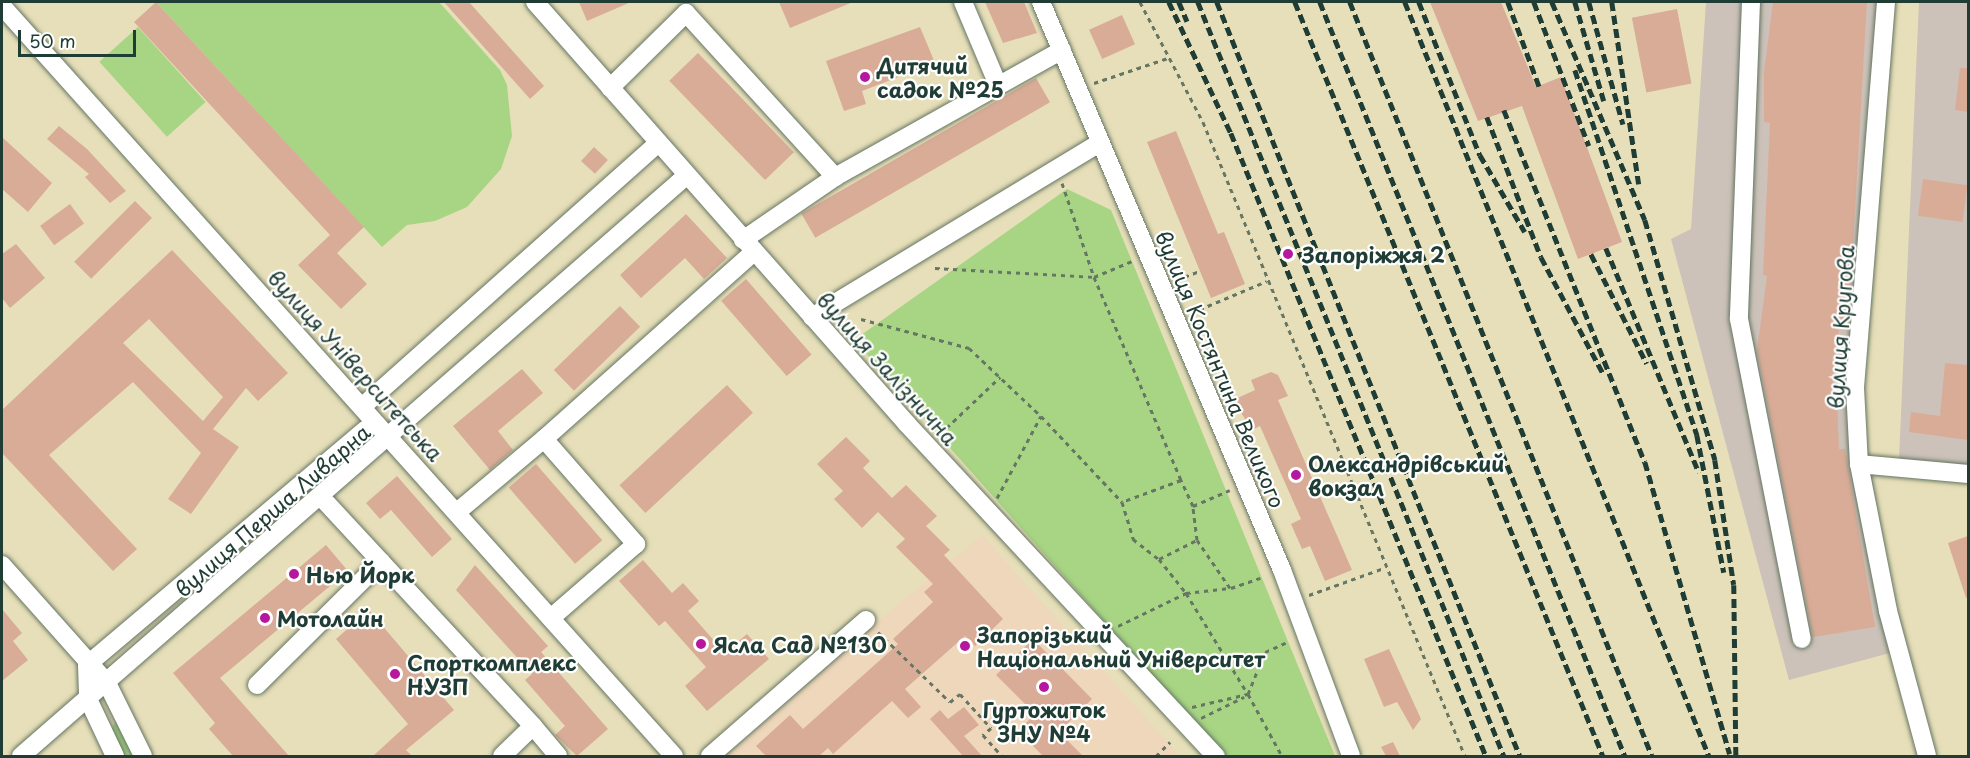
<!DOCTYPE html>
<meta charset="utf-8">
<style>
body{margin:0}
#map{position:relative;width:1970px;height:758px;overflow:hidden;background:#e7dfb9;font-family:"Playpen Sans",sans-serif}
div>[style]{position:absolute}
.built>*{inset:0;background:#eed7bb}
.industrial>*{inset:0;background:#ccc2b9}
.green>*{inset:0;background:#a7d583;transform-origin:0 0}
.building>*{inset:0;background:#d9ac98;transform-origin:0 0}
.path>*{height:3px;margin-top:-1.5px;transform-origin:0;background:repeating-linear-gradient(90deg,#657663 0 4.5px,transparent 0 9px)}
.roads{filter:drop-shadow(0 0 2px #657663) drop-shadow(0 0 2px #657663)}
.minor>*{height:18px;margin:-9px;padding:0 9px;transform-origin:9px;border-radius:9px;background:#fff}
.rail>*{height:4.5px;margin-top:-2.25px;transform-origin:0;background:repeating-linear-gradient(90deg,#1f3d34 0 9px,transparent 0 13.5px)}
.dots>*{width:16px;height:16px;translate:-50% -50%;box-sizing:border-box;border:3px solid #fff;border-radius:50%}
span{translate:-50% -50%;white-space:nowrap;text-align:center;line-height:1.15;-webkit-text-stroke:4.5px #fff;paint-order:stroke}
.poi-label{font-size:21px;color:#1f3d34;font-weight:700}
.left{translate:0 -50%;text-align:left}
.street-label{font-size:21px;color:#1f3d34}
.frame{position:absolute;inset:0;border:3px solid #1f3d34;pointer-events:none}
.scale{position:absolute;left:18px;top:30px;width:118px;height:27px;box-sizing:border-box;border:3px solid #1f3d34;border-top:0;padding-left:8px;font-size:18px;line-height:21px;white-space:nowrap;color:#1f3d34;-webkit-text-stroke:4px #fff;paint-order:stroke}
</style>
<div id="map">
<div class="built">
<div style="clip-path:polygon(982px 535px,1180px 756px,716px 756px)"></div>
</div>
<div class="industrial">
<div style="clip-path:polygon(1706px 2px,1878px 2px,1858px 381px,1884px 560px,1890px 653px,1789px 680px,1671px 239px,1691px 229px)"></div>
<div style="clip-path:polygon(1919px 2px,1968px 2px,1968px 466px,1899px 460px)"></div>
</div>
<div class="green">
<div style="clip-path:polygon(156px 2px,439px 2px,500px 70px,507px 85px,512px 136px,501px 169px,467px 207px,435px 221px,407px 225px,382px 247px)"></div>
<div style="left:138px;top:27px;width:101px;height:52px;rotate:48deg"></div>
<div style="clip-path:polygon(1067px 189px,1111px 210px,1335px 756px,1224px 756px,854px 340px)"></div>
<div style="clip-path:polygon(116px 721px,137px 756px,124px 756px,111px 730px)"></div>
</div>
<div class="building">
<div style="clip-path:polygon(156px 2px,364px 227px,337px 253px,367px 284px,341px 309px,298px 265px,330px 235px,134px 22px)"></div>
<div style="clip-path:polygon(444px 2px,469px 2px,544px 86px,530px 99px)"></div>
<div style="clip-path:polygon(579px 2px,631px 2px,587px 21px)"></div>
<div style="clip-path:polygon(779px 2px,853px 2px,790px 28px)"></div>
<div style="clip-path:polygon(985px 2px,1024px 2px,1037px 33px,1003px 43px)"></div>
<div style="clip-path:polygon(1430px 2px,1501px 2px,1536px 87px,1561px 77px,1622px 242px,1578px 259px,1522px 106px,1478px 121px)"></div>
<div style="clip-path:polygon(1773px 2px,1867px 2px,1848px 331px,1839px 330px,1831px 397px,1837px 397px,1839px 449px,1845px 449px,1875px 627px,1813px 637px,1757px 350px,1767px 276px,1763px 275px,1770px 123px,1764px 122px,1764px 72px)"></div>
<div style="left:1677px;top:9px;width:76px;height:46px;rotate:79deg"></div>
<div style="left:1122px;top:15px;width:32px;height:36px;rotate:66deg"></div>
<div style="clip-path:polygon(920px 27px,935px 63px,862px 91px,866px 104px,844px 111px,826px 61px)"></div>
<div style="left:698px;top:53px;width:138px;height:40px;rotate:46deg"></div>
<div style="clip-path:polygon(1960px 68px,1968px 68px,1968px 112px,1955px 110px)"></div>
<div style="left:1036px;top:78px;width:28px;height:271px;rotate:60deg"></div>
<div style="clip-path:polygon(59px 126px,87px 149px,126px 191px,110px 203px,85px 177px,89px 174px,47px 139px)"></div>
<div style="clip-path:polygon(1176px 131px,1218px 234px,1224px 232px,1245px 284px,1211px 298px,1147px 142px)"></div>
<div style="clip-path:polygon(2px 137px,52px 183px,28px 212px,2px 189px)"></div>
<div style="left:594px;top:147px;width:19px;height:19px;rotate:43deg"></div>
<div style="left:1923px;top:179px;width:45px;height:37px;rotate:8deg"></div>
<div style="left:135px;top:201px;width:24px;height:86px;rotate:45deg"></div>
<div style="left:70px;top:204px;width:24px;height:37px;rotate:54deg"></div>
<div style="clip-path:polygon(686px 214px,727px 258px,704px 279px,685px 258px,641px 298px,620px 275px)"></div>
<div style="clip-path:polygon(16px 244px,45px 278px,10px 308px,2px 298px,2px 254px)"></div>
<div style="clip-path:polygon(evenodd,172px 250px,288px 373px,258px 401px,246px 388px,213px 429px,239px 447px,191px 514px,168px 499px,201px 453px,133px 382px,49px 455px,137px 549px,113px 571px,2px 453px,2px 410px,172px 250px,149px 319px,223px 397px,203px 421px,123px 343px,149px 319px)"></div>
<div style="left:746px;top:279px;width:100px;height:33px;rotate:49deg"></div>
<div style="left:620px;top:306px;width:29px;height:92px;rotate:46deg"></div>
<div style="clip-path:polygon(1945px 363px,1968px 365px,1968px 440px,1909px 432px,1911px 412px,1940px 416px)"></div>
<div style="clip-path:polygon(522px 369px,543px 393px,498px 431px,513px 450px,490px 470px,453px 426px)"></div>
<div style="clip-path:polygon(1271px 372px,1278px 375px,1288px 396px,1278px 400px,1352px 570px,1325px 581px,1310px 546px,1302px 549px,1291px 524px,1301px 519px,1260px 426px,1252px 430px,1233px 400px,1255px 390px,1251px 380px)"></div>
<div style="left:727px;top:385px;width:38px;height:147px;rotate:47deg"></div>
<div style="clip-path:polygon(846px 437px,870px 461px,863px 468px,892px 498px,906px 485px,937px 516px,926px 526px,950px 550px,944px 555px,1003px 619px,975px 646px,965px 636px,905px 689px,921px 707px,908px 718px,892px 701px,833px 754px,828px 748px,819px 756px,766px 756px,756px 746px,790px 715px,803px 729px,898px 644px,893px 639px,933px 602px,924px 592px,933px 584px,896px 547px,905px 539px,878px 512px,862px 528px,834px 499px,843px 491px,817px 464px)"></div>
<div style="left:536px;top:464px;width:101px;height:36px;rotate:49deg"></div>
<div style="clip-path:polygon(397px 476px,452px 539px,432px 557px,391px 510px,380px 519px,366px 503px)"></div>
<div style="clip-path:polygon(1968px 536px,1968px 597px,1966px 598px,1948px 543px)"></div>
<div style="clip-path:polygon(326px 545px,348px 571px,220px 678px,289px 756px,233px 756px,209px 729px,215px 723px,173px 673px)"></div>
<div style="clip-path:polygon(643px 560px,672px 593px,683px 583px,699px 601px,688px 611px,725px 653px,747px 634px,769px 659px,707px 711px,685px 686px,706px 667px,665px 621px,659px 626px,619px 581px)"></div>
<div style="clip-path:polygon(475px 565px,548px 646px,541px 652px,608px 729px,577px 756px,555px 735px,565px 726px,525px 680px,532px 674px,456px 590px)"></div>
<div style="clip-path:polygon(2px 609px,22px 633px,13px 641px,28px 660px,2px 681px)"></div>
<div style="clip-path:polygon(369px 610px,454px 710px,406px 750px,412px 756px,373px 756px,408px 724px,336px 639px)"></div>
<div style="clip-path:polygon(1033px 639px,1092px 699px,1059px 732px,1083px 756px,1043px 756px,1018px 731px,1035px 714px,996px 675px)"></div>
<div style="clip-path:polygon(1389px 649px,1421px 719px,1413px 730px,1397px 702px,1384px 707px,1364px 659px)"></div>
<div style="clip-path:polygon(964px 707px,979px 725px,964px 736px,982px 756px,963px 756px,930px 719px,940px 710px,948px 719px)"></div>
<div style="clip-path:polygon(1393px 742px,1400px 756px,1386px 756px,1381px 747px)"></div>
</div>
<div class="path">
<div style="left:1140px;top:2px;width:136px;rotate:62.3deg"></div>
<div style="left:1203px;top:122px;width:686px;rotate:67.55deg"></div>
<div style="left:1094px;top:83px;width:78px;rotate:-18.7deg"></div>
<div style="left:1062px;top:183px;width:99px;rotate:71.2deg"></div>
<div style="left:1094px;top:277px;width:221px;rotate:66.8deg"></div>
<div style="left:1181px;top:480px;width:63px;rotate:159.6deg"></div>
<div style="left:935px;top:268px;width:159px;rotate:3.2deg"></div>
<div style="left:1094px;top:277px;width:41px;rotate:-22.8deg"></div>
<div style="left:1176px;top:280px;width:25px;rotate:-21deg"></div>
<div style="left:1191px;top:313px;width:82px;rotate:-22.8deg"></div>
<div style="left:861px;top:319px;width:112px;rotate:15deg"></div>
<div style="left:969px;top:348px;width:99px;rotate:43.4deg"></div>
<div style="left:1041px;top:416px;width:118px;rotate:46.7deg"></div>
<div style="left:1122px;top:502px;width:39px;rotate:73deg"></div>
<div style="left:1133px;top:539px;width:33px;rotate:38deg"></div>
<div style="left:1159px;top:559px;width:43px;rotate:51.5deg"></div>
<div style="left:1186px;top:593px;width:119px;rotate:58.5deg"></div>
<div style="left:1248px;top:694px;width:45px;rotate:-68deg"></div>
<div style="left:1265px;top:652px;width:24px;rotate:-24deg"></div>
<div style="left:940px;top:434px;width:83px;rotate:-43.5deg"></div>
<div style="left:997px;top:498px;width:93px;rotate:-61.8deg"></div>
<div style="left:1193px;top:506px;width:40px;rotate:-23.4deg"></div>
<div style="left:1159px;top:559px;width:42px;rotate:-26.6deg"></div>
<div style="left:1231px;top:588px;width:31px;rotate:-19deg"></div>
<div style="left:1309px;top:595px;width:80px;rotate:-19.8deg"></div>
<div style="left:1118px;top:626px;width:76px;rotate:-25.9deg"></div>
<div style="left:1186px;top:593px;width:44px;rotate:-6.5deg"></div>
<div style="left:1230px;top:588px;width:58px;rotate:-124.5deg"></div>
<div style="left:1197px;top:540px;width:34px;rotate:-97deg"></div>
<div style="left:1193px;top:506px;width:29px;rotate:-115deg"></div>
<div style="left:878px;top:632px;width:100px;rotate:44.2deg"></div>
<div style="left:950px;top:702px;width:13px;rotate:-39deg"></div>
<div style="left:960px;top:694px;width:46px;rotate:47.6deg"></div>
<div style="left:991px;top:728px;width:11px;rotate:139deg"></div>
<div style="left:983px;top:735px;width:28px;rotate:48deg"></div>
<div style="left:1248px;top:694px;width:71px;rotate:61.3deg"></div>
<div style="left:1192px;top:707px;width:57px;rotate:-13.1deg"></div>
<div style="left:1201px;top:718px;width:48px;rotate:-26deg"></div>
<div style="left:1156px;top:756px;width:20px;rotate:-45deg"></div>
</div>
<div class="roads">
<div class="minor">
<div style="left:535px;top:2px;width:563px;rotate:48.6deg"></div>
<div style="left:907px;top:424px;width:454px;rotate:47.1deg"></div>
<div style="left:963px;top:2px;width:90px;rotate:67.1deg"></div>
<div style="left:1041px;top:2px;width:617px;rotate:67.01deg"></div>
<div style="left:1282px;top:570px;width:198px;rotate:69.6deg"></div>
<div style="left:1751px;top:2px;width:317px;rotate:92.2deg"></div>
<div style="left:1739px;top:319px;width:326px;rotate:78.9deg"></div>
<div style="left:1886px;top:2px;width:387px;rotate:94.6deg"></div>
<div style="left:1855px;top:388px;width:76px;rotate:87deg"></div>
<div style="left:1859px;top:464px;width:150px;rotate:78.8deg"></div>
<div style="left:1888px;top:611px;width:150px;rotate:74.9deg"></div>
<div style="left:2px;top:6px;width:1007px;rotate:48.14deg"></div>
<div style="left:610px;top:88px;width:107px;rotate:-44.6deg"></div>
<div style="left:686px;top:13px;width:222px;rotate:47.7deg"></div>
<div style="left:743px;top:240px;width:112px;rotate:-34.4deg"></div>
<div style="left:835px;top:177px;width:260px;rotate:-29.2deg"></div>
<div style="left:812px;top:317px;width:336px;rotate:-31.2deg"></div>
<div style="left:363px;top:406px;width:395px;rotate:-41.7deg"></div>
<div style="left:544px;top:439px;width:281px;rotate:-41.7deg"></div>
<div style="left:1859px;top:464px;width:109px;rotate:5.2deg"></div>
<div style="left:321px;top:497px;width:312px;rotate:47.2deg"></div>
<div style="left:533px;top:726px;width:43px;rotate:135.9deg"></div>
<div style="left:457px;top:512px;width:114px;rotate:-40deg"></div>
<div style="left:544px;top:439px;width:140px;rotate:48.8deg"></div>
<div style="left:636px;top:544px;width:113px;rotate:139deg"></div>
<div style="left:2px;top:565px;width:158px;rotate:48.3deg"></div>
<div style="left:107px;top:683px;width:81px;rotate:63.7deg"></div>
<div style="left:87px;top:665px;width:365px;rotate:-40.2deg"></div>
<div style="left:87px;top:665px;width:34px;rotate:88deg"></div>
<div style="left:88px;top:699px;width:63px;rotate:64.7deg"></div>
<div style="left:257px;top:685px;width:175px;rotate:-44.8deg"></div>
<div style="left:533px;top:726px;width:39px;rotate:50deg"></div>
<div style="left:21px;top:756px;width:882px;rotate:-41.09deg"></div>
<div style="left:710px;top:756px;width:207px;rotate:-41.1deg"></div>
</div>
</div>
<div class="rail">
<div style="left:1169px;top:2px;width:145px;rotate:64.7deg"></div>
<div style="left:1231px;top:133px;width:673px;rotate:67.74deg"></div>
<div style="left:1179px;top:2px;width:21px;rotate:67deg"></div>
<div style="left:1198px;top:2px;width:814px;rotate:67.91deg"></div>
<div style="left:1217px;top:2px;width:813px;rotate:68.11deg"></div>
<div style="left:1295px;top:2px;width:814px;rotate:67.78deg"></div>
<div style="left:1320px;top:2px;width:813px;rotate:67.98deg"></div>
<div style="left:1350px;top:2px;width:812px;rotate:68.17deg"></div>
<div style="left:1405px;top:2px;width:813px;rotate:68.04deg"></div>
<div style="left:1419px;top:2px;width:165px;rotate:68.3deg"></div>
<div style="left:1480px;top:155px;width:89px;rotate:59.7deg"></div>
<div style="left:1508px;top:2px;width:90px;rotate:69.7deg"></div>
<div style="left:1534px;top:2px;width:154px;rotate:69.1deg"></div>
<div style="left:1552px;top:2px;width:237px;rotate:66.9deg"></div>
<div style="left:1645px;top:220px;width:250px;rotate:73.7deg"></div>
<div style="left:1715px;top:460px;width:126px;rotate:81.4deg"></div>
<div style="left:1734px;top:585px;width:171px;rotate:89.3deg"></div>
<div style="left:1575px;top:2px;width:103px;rotate:73.7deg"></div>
<div style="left:1589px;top:2px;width:127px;rotate:74.4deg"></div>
<div style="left:1612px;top:2px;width:184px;rotate:81.6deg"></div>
<div style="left:1575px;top:70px;width:385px;rotate:71.5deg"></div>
<div style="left:1697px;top:435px;width:140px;rotate:78.9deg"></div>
<div style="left:1504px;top:110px;width:379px;rotate:68.2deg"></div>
<div style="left:1645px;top:462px;width:304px;rotate:73.8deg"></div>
<div style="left:1487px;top:117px;width:150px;rotate:68.9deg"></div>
<div style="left:1541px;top:257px;width:134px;rotate:61.9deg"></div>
<div style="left:1606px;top:248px;width:243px;rotate:67.5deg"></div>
<div style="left:1591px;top:254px;width:123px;rotate:63deg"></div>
</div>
<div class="dots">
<div style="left:865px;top:77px;background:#b5179e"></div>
<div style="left:1288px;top:254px;background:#b5179e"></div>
<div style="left:1296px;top:475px;background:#b5179e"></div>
<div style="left:294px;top:574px;background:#b5179e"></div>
<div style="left:265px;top:618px;background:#b5179e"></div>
<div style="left:701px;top:644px;background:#b5179e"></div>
<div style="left:965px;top:646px;background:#b5179e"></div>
<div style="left:395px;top:674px;background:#b5179e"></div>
<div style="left:1044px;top:687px;background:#b5179e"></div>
</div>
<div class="poi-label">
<span class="left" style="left:877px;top:77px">Дитячий<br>садок №25</span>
<span class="left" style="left:1302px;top:254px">Запоріжжя 2</span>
<span class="left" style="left:1308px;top:475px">Олександрівський<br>вокзал</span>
<span class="left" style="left:306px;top:574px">Нью Йорк</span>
<span class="left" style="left:277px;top:618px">Мотолайн</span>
<span class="left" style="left:977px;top:646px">Запорізький<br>Національний Університет</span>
<span class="left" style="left:713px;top:644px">Ясла Сад №130</span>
<span class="left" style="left:407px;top:674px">Спорткомплекс<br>НУЗП</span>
<span style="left:1044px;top:721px">Гуртожиток<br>ЗНУ №4</span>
</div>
<div class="street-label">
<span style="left:1840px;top:327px;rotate:-86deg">вулиця Кругова</span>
<span style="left:356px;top:365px;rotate:48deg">вулиця Університетська</span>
<span style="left:888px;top:368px;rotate:48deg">вулиця Залізнична</span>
<span style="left:1221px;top:369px;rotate:67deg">вулиця Костянтина Великого</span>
<span style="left:272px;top:510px;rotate:-41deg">вулиця Перша Ливарна</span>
</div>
<div class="frame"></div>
<div class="scale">50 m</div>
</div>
